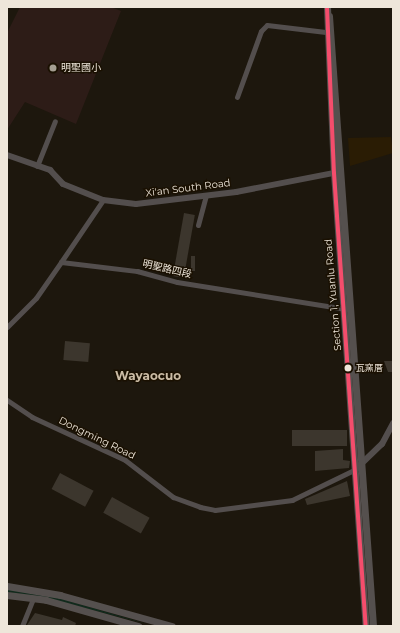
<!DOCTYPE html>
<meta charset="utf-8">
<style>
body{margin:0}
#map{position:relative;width:400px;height:633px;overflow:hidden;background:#1d170d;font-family:Montserrat,"Noto Sans TC",sans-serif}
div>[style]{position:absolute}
.built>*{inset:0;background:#2a1c04}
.education>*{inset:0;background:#2d1c17}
.green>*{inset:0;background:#112a1c}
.building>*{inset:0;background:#3c362d;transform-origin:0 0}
.minor>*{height:5px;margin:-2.5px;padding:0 2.5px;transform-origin:2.5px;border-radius:2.5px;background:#534e4d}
.tertiary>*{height:6px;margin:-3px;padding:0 3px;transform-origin:3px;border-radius:3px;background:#534e4d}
.secondary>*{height:7px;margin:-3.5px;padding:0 3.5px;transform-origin:3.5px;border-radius:3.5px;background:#55504e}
.bus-1>*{height:4px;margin:-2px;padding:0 2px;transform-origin:2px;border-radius:2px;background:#f44d6c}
.dots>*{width:11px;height:11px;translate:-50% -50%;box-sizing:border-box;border:2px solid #1a1001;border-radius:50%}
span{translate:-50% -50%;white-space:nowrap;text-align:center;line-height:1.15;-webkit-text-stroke:3px #1a1001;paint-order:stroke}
.bus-label{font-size:9px;color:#eee6da}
.left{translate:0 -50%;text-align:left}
.poi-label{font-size:10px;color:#eee6da}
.street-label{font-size:10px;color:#eee6da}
.quarter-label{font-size:12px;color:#cbbca5;font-weight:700}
.frame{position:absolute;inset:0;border:8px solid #eee6da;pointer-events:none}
</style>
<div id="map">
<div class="built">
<div style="clip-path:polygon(391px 137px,393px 153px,350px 166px,348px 138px)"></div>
</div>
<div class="education">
<div style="clip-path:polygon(20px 7px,111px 7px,121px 11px,76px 124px,25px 102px,7px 130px,7px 33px)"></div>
</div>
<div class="green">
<div style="clip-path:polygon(7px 589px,52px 596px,147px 624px,42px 597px,7px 592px)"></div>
</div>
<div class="building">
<div style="left:184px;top:213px;width:11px;height:64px;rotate:10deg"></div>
<div style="left:191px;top:256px;width:4px;height:15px"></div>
<div style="left:65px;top:341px;width:25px;height:19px;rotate:5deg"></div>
<div style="clip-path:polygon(384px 361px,393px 361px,393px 372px,388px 372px)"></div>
<div style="left:347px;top:430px;width:16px;height:55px;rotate:90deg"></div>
<div style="clip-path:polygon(343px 449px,343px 460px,350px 461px,349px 468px,315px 471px,315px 451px)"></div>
<div style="left:60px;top:473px;width:38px;height:18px;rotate:28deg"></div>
<div style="clip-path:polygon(347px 481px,350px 496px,307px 505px,305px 499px)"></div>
<div style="left:112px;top:497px;width:43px;height:18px;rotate:29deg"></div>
<div style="clip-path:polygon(35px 613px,62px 620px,63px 617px,76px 623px,75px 626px,27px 625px)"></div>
</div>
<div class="minor">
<div style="left:237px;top:97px;width:70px;rotate:-70deg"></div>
<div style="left:261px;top:31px;width:8px;rotate:-45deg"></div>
<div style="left:267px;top:25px;width:59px;rotate:6.8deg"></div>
<div style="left:37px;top:166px;width:48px;rotate:-68.2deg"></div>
<div style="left:198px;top:225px;width:31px;rotate:-75deg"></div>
<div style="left:61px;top:262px;width:75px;rotate:-55.9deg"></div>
<div style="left:7px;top:327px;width:41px;rotate:-45deg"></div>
<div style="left:36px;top:298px;width:44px;rotate:-55.2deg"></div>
<div style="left:61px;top:262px;width:77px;rotate:6.8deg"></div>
<div style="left:137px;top:271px;width:41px;rotate:15.4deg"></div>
<div style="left:177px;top:282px;width:171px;rotate:9.1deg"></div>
<div style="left:7px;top:400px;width:30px;rotate:34deg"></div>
<div style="left:32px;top:417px;width:102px;rotate:24.8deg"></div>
<div style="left:125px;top:460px;width:61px;rotate:37.6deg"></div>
<div style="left:173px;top:497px;width:29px;rotate:20deg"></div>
<div style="left:200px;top:507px;width:15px;rotate:11deg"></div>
<div style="left:215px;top:510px;width:78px;rotate:-7.4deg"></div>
<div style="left:292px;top:500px;width:71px;rotate:-25.8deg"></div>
<div style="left:22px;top:626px;width:29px;rotate:-68deg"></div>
</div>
<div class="tertiary">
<div style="left:7px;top:155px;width:46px;rotate:19.2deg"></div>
<div style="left:50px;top:170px;width:19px;rotate:47deg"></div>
<div style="left:63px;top:184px;width:43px;rotate:21.8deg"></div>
<div style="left:103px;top:200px;width:33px;rotate:7deg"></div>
<div style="left:136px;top:204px;width:101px;rotate:-6.8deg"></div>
<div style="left:236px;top:192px;width:100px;rotate:-11deg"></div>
<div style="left:359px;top:466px;width:32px;rotate:-44deg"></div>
<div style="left:382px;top:444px;width:24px;rotate:-62deg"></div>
</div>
<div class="secondary">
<div style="left:327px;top:7px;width:166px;rotate:87.6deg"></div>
<div style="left:334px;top:173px;width:454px;rotate:86deg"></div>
<div style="left:329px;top:16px;width:612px;rotate:85.87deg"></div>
<div style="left:7px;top:586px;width:54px;rotate:9.6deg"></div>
<div style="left:60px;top:595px;width:116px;rotate:15.5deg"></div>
<div style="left:7px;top:595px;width:39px;rotate:7deg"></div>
<div style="left:46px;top:600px;width:96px;rotate:15.8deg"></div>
</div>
<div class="bus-1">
<div style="left:327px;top:7px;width:166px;rotate:87.6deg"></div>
<div style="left:334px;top:173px;width:454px;rotate:86deg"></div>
</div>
<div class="dots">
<div style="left:53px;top:68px;background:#a59e92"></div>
<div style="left:348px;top:368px;background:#eee6da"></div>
</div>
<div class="bus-label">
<span class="left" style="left:356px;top:368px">瓦窯厝</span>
</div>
<div class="poi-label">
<span class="left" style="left:61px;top:68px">明聖國小</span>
</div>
<div class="street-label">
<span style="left:188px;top:188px;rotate:-7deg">Xi'an South Road</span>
<span style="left:167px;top:269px;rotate:13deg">明聖路四段</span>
<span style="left:333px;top:295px;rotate:-95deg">Section 1, Yuanlu Road</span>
<span style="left:97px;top:438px;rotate:26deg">Dongming Road</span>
</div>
<div class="quarter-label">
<span style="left:148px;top:376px">Wayaocuo</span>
</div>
<div class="frame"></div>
</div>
